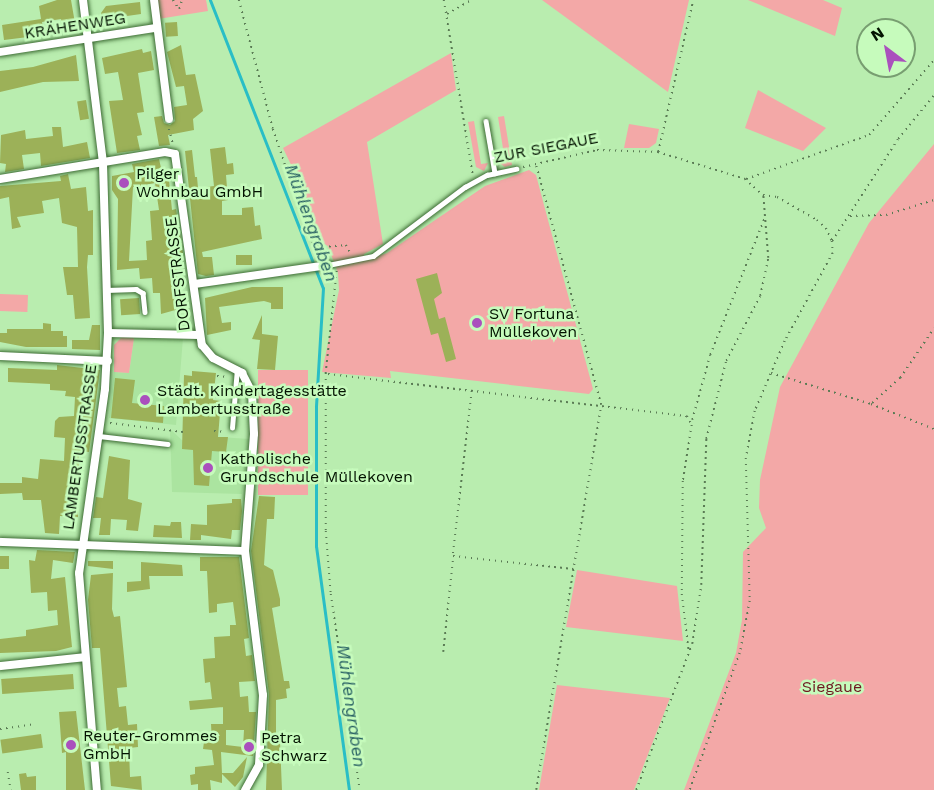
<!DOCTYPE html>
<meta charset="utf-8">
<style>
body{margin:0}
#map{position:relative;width:934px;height:790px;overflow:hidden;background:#b9edaf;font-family:"Work Sans",sans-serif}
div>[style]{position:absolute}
.built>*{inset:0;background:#abe4a0}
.green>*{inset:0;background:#f3a8a7;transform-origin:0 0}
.stream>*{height:3px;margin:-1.5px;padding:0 1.5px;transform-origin:1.5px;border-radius:1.5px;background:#29bec6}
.building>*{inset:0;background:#9cb158;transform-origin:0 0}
.path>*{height:1.5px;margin-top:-0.75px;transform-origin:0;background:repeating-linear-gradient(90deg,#5a7b54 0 1.5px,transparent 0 6px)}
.roads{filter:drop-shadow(0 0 2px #3c6b33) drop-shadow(0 0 2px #3c6b33)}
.service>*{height:4.5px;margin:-2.25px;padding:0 2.25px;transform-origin:2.25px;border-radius:2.25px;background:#fff}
.minor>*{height:8px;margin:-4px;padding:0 4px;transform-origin:4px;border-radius:4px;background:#fff}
.dots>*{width:16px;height:16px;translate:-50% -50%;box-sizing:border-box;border:3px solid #c6fbbc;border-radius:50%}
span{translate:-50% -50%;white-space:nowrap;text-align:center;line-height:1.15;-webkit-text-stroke:5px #c6fbbc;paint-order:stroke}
.street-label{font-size:16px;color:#031301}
.poi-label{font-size:16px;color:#031301}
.left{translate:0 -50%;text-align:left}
.park-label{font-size:16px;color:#6d1820}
.water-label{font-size:18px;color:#286063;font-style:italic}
.north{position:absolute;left:856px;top:18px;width:60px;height:60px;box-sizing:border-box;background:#c6fbbc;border:2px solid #789e71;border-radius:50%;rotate:328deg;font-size:16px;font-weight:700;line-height:24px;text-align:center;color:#031301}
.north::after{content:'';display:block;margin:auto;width:21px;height:27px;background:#aa50bd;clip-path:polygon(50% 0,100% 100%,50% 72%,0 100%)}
</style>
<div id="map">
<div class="built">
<div style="clip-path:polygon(134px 338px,183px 338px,176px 425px,109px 418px,114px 372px,129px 373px)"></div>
<div style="clip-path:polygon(170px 429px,183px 441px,205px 436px,249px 439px,242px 494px,172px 492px)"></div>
</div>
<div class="green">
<div style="clip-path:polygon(158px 0,206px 0,208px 11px,158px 19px)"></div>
<div style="clip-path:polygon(542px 0,689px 0,668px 92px)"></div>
<div style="clip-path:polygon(748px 0,823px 0,842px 8px,835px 36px)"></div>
<div style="clip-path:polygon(451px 53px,456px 90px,367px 142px,383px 244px,364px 254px,363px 261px,387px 253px,485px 186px,529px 170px,536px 175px,593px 389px,589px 394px,390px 371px,391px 378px,322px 372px,339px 290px,338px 273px,328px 246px,317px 240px,310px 228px,294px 171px,283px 148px)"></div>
<div style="clip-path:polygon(758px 90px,826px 128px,803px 151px,745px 128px)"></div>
<div style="clip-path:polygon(504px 116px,512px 165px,505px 167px,498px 162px,505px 161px,498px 117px)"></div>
<div style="clip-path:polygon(474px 121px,481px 164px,488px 163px,484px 171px,476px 167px,468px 122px)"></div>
<div style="clip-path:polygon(629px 124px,659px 129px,656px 143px,649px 148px,624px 148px)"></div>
<div style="clip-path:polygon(934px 144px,934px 790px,684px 790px,736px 653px,742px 620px,743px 552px,766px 528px,759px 508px,760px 480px,780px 387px,869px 223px)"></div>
<div style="left:0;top:294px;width:28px;height:17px;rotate:2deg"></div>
<div style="clip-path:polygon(122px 337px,134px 338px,129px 373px,114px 372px,114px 345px)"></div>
<div style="left:258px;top:370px;width:50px;height:125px"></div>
<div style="clip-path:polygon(577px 570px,677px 586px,683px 641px,566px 627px)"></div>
<div style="clip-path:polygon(557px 685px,670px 698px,634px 790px,539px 790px)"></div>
</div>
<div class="stream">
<div style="left:210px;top:0;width:309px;rotate:68.6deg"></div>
<div style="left:323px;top:288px;width:119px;rotate:93.4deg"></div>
<div style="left:316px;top:407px;width:139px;rotate:90deg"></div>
<div style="left:316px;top:546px;width:246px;rotate:82.3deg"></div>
</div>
<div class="building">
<div style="clip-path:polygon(57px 0,71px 0,76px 29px,63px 32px,61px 19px,42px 22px,44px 35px,4px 40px,2px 25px,41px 19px,39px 6px)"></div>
<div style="clip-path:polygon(140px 2px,141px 14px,127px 16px,115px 22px,116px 26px,103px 27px,101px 13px,106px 6px)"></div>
<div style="left:177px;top:22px;width:14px;height:12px;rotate:86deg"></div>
<div style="clip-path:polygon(181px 45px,186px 75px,195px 74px,203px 111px,193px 119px,194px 130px,168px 135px,170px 145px,159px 146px,154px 117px,162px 116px,164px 123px,170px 125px,175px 121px,174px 107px,187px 105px,184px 86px,176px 87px,167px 52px)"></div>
<div style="clip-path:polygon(142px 49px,143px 53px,151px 51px,154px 70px,138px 73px,144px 112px,137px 113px,142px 135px,137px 136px,140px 150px,117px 153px,109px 101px,123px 100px,118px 72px,105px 74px,102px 58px)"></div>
<div style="clip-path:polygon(76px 55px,79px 81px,43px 82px,0 92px,0 71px,33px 67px)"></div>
<div style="left:86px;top:100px;width:19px;height:9px;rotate:81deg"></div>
<div style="clip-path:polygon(52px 127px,61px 127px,63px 147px,87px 142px,90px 158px,41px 166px,40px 153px,22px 155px,24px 169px,5px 172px,6px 164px,0 163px,1px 135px,25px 130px,26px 139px,53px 136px)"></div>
<div style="clip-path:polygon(225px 147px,227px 164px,233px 163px,234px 174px,226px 175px,228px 200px,222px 201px,222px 215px,242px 215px,242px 208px,253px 207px,255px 226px,260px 225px,262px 239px,202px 252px,203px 257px,212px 257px,214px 275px,206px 276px,198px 274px,185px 151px,192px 150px,195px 177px,190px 177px,197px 177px,198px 188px,214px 186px,210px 149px)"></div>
<div style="clip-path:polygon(evenodd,159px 159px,164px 181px,169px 180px,172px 210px,176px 209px,183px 253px,175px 253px,179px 309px,161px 314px,160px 293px,153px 293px,152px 278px,140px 279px,139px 268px,117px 270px,118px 199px,112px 190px,112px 176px,134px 172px,132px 164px,159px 159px,155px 183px,159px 210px,150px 211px,152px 240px,146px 241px,147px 260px,129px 261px,133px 187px,155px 183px)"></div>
<div style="clip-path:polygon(68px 174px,71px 189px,86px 187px,88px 211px,93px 210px,93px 255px,88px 255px,87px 267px,90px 318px,75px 319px,73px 295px,67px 295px,63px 267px,78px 267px,77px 227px,62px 223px,59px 198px,42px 201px,44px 213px,17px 217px,21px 227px,12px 229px,9px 197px,0 199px,0 186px,61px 181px,60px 176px)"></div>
<div style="left:252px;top:255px;width:10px;height:16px;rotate:90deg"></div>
<div style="clip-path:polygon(437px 273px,442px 293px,434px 299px,439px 319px,445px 317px,456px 359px,446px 362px,438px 333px,431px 335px,416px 279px)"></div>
<div style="clip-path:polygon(252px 287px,283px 287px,283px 309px,271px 309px,271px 303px,264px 301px,219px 307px,222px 323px,231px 322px,231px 330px,207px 335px,205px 298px)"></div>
<div style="left:139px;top:298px;width:16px;height:19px;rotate:86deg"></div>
<div style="clip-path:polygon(262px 315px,262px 334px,278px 336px,275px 370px,257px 369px,260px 340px,252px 339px)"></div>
<div style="clip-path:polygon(43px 323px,51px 324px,51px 331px,63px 331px,63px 336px,67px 336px,67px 347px,26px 347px,0 342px,0 333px,7px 333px,7px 329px,43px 329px)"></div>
<div style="clip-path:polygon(92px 325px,100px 325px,100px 350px,72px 349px,72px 340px,89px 340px)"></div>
<div style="clip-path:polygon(57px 365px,100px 370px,89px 452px,79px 451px,78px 517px,60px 516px,59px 534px,45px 533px,41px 500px,23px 500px,22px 493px,0 494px,0 483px,22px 483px,22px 477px,38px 479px,40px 459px,64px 461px,65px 438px,54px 437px,55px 421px,59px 417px,74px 416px,75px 397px,65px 396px,66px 391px,50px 390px,50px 384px,8px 382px,8px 368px,57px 370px)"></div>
<div style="clip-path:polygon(192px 371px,216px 373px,213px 400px,221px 401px,218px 437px,228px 437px,226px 452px,212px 451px,209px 486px,194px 485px,193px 450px,182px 449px,184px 375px,192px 376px)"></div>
<div style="clip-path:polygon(115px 378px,135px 380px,132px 403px,164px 406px,163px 423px,111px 418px)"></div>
<div style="clip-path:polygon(109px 456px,130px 460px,128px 499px,142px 503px,138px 531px,126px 530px,127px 520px,111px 519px,110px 535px,99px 535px,101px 518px,93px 518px,96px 497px,103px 498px)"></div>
<div style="clip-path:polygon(259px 496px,275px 497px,274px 519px,267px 519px,264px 565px,273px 570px,280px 599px,280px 606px,272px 608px,284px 681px,289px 681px,290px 688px,286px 689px,287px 698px,276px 700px,276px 742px,280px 742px,282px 790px,266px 790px,269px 694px,251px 551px)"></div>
<div style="clip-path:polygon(232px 499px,241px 499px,242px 511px,240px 530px,232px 530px,231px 539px,201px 535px,201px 540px,190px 540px,191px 524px,207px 525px,207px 505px,232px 503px)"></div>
<div style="clip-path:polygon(171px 522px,181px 522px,182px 538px,153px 537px,154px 525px,170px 526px)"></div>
<div style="clip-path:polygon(37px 550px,75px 552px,73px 563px,53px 560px,51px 579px,65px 577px,72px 647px,56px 651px,0 653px,0 639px,26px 636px,26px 630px,58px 625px,57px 610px,48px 611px,47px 592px,31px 593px,29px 560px,35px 561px)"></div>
<div style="left:0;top:556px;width:9px;height:13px"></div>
<div style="clip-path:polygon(evenodd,200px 557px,239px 557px,249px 638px,244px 639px,246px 656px,252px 655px,255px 681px,239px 682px,240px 697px,248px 696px,249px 712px,256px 712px,253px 756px,221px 752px,222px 773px,233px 773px,247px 757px,243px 777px,235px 787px,222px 774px,222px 783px,210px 780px,211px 790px,198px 790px,198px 784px,191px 785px,190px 775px,195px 774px,195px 767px,214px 765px,212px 750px,203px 749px,204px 742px,212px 743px,211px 724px,223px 724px,223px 707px,190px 710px,189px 701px,212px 699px,210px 682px,205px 683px,203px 659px,215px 658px,214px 637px,230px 636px,230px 625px,236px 625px,233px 602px,217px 604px,217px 612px,209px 613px,207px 571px,200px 571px,200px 557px,226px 730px,244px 730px,243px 747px,226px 745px,226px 730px)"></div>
<div style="clip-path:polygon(88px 561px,113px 561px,113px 569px,88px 566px)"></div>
<div style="clip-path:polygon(141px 562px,182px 565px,183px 576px,149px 576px,150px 589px,127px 592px,127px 582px,141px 581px)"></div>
<div style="clip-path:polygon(113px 573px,112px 609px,114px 617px,120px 616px,127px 687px,117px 688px,119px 707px,126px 706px,128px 725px,137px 724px,138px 747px,129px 748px,130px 777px,141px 776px,142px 790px,111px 786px,100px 648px,92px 648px,88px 600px,91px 575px)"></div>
<div style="left:73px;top:674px;width:15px;height:72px;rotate:86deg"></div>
<div style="clip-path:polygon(76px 711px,85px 790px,66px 790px,66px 752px,62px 753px,59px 712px)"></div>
<div style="left:41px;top:734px;width:14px;height:41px;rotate:82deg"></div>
<div style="clip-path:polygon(26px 773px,27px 777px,36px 776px,36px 790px,21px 790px,19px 774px)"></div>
</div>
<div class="path">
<div style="left:173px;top:0;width:11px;rotate:56deg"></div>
<div style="left:179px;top:9px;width:9px;rotate:-72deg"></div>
<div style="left:239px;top:0;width:133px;rotate:75.2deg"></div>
<div style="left:273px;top:129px;width:120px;rotate:71.1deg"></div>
<div style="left:312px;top:243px;width:12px;rotate:20deg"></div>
<div style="left:323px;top:247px;width:23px;rotate:-5deg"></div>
<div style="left:346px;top:245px;width:10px;rotate:61deg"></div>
<div style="left:444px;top:0;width:177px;rotate:80.6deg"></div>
<div style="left:447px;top:14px;width:28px;rotate:-30deg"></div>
<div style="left:169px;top:129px;width:16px;rotate:75deg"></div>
<div style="left:658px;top:152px;width:156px;rotate:-77deg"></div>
<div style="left:523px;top:167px;width:76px;rotate:-12.9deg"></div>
<div style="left:597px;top:150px;width:61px;rotate:1.9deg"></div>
<div style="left:658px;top:152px;width:91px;rotate:17.2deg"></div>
<div style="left:745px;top:179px;width:24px;rotate:42deg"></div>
<div style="left:763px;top:195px;width:14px;rotate:8deg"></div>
<div style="left:777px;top:197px;width:46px;rotate:29.9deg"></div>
<div style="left:817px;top:220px;width:12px;rotate:42deg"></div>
<div style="left:826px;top:228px;width:14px;rotate:65deg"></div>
<div style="left:832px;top:241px;width:12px;rotate:85deg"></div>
<div style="left:833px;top:253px;width:100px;rotate:118.6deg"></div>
<div style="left:785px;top:341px;width:76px;rotate:113.2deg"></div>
<div style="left:755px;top:411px;width:48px;rotate:100.8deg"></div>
<div style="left:746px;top:458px;width:143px;rotate:88.4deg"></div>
<div style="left:750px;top:601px;width:53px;rotate:100.9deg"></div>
<div style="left:740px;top:653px;width:146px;rotate:110.1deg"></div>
<div style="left:746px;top:179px;width:131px;rotate:-19.7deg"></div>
<div style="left:869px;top:135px;width:99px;rotate:-49.1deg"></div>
<div style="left:850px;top:216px;width:36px;rotate:-2deg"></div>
<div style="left:886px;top:215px;width:50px;rotate:-17.4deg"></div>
<div style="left:832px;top:241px;width:121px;rotate:-57.1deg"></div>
<div style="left:898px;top:139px;width:57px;rotate:-50.7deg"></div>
<div style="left:337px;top:271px;width:103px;rotate:96.2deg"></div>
<div style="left:326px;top:373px;width:158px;rotate:90deg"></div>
<div style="left:326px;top:531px;width:63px;rotate:85.5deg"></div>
<div style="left:331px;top:594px;width:198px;rotate:81.6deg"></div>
<div style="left:771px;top:373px;width:105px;rotate:17.2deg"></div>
<div style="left:871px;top:404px;width:68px;rotate:21.6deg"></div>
<div style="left:328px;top:374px;width:361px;rotate:6.7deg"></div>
<div style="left:687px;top:416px;width:10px;rotate:61deg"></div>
<div style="left:692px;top:425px;width:57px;rotate:99.1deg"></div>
<div style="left:683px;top:481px;width:113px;rotate:90.5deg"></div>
<div style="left:682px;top:594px;width:58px;rotate:83.1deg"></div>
<div style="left:217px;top:376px;width:10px;rotate:6deg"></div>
<div style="left:472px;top:391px;width:166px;rotate:96.6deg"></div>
<div style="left:453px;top:556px;width:121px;rotate:6.2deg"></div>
<div style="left:872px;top:403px;width:38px;rotate:-42deg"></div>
<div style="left:900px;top:378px;width:60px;rotate:-55.8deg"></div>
<div style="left:692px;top:420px;width:67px;rotate:-74.5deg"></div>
<div style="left:710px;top:355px;width:146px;rotate:-68.3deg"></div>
<div style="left:110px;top:423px;width:74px;rotate:7deg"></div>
<div style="left:214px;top:431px;width:11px;rotate:5deg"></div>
<div style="left:443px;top:652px;width:96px;rotate:-84deg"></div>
<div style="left:0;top:729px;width:34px;rotate:-8deg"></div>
<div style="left:8px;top:772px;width:18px;rotate:81deg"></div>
<div style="left:536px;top:790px;width:390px;rotate:-80.4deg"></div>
<div style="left:601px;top:405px;width:249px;rotate:-105.2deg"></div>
<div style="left:636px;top:790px;width:156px;rotate:-69deg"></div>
<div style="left:692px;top:644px;width:60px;rotate:-81.3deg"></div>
<div style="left:701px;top:585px;width:146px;rotate:-88deg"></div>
<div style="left:706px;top:439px;width:81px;rotate:-75.6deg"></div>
<div style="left:726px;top:361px;width:73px;rotate:-62.4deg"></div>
<div style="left:760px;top:296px;width:39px;rotate:-78deg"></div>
<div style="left:768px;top:258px;width:63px;rotate:-94.5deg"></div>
</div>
<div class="roads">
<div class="service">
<div style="left:486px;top:121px;width:53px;rotate:80.2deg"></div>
<div style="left:328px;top:265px;width:46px;rotate:-11.3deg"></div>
<div style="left:373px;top:256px;width:115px;rotate:-36.9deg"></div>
<div style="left:465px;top:187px;width:25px;rotate:-29deg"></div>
<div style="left:487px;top:175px;width:30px;rotate:-12deg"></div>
<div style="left:106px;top:290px;width:30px;rotate:-2deg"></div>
<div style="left:136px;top:289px;width:8px;rotate:30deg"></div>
<div style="left:143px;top:293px;width:19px;rotate:84deg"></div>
<div style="left:232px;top:428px;width:59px;rotate:-85.2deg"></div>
<div style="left:99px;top:436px;width:69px;rotate:6.6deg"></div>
</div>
<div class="minor">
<div style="left:83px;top:0;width:165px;rotate:83deg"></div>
<div style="left:103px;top:164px;width:169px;rotate:88.3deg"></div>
<div style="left:108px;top:333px;width:56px;rotate:93.1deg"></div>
<div style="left:105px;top:389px;width:186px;rotate:98deg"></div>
<div style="left:79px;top:573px;width:218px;rotate:85.3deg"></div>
<div style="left:154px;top:0;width:120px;rotate:82.8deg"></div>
<div style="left:0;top:52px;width:157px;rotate:-8.8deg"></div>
<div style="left:0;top:179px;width:167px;rotate:-9.3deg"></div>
<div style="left:165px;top:152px;width:10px;rotate:11deg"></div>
<div style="left:175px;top:154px;width:193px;rotate:82deg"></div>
<div style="left:202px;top:345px;width:17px;rotate:50deg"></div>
<div style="left:213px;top:358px;width:33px;rotate:27deg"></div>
<div style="left:242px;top:373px;width:22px;rotate:63deg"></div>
<div style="left:252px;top:393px;width:41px;rotate:87.2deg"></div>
<div style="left:254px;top:434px;width:117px;rotate:94.4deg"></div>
<div style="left:245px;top:551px;width:145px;rotate:82.9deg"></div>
<div style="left:263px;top:695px;width:70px;rotate:93.3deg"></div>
<div style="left:259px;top:765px;width:29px;rotate:119deg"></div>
<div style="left:195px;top:284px;width:134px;rotate:-8.1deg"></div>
<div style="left:108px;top:333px;width:91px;rotate:1.3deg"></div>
<div style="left:0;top:356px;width:108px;rotate:2.7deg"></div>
<div style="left:0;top:542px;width:245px;rotate:2.1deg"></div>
<div style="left:0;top:666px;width:85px;rotate:-6deg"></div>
</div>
</div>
<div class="dots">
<div style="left:124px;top:183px;background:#aa50bd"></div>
<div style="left:477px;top:323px;background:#aa50bd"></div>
<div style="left:145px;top:400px;background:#aa50bd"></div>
<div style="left:208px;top:468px;background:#aa50bd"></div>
<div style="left:71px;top:745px;background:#aa50bd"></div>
<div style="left:249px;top:747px;background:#aa50bd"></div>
</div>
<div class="street-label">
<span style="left:75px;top:26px;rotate:-9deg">KRÄHENWEG</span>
<span style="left:546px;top:148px;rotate:-11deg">ZUR SIEGAUE</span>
<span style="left:178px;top:274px;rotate:-97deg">DORFSTRASSE</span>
<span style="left:80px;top:447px;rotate:-82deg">LAMBERTUSSTRASSE</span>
</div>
<div class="poi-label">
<span class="left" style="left:136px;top:183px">Pilger<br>Wohnbau GmbH</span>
<span class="left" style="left:489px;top:323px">SV Fortuna<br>Müllekoven</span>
<span class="left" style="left:157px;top:400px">Städt. Kindertagesstätte<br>Lambertusstraße</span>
<span class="left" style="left:220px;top:468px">Katholische<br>Grundschule Müllekoven</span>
<span class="left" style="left:83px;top:745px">Reuter-Grommes<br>GmbH</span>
<span class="left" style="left:261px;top:747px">Petra<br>Schwarz</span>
</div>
<div class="park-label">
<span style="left:832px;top:687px">Siegaue</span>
</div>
<div class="water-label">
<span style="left:311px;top:223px;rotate:70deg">Mühlengraben</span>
<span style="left:351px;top:706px;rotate:82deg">Mühlengraben</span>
</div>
<div class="north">N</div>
</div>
